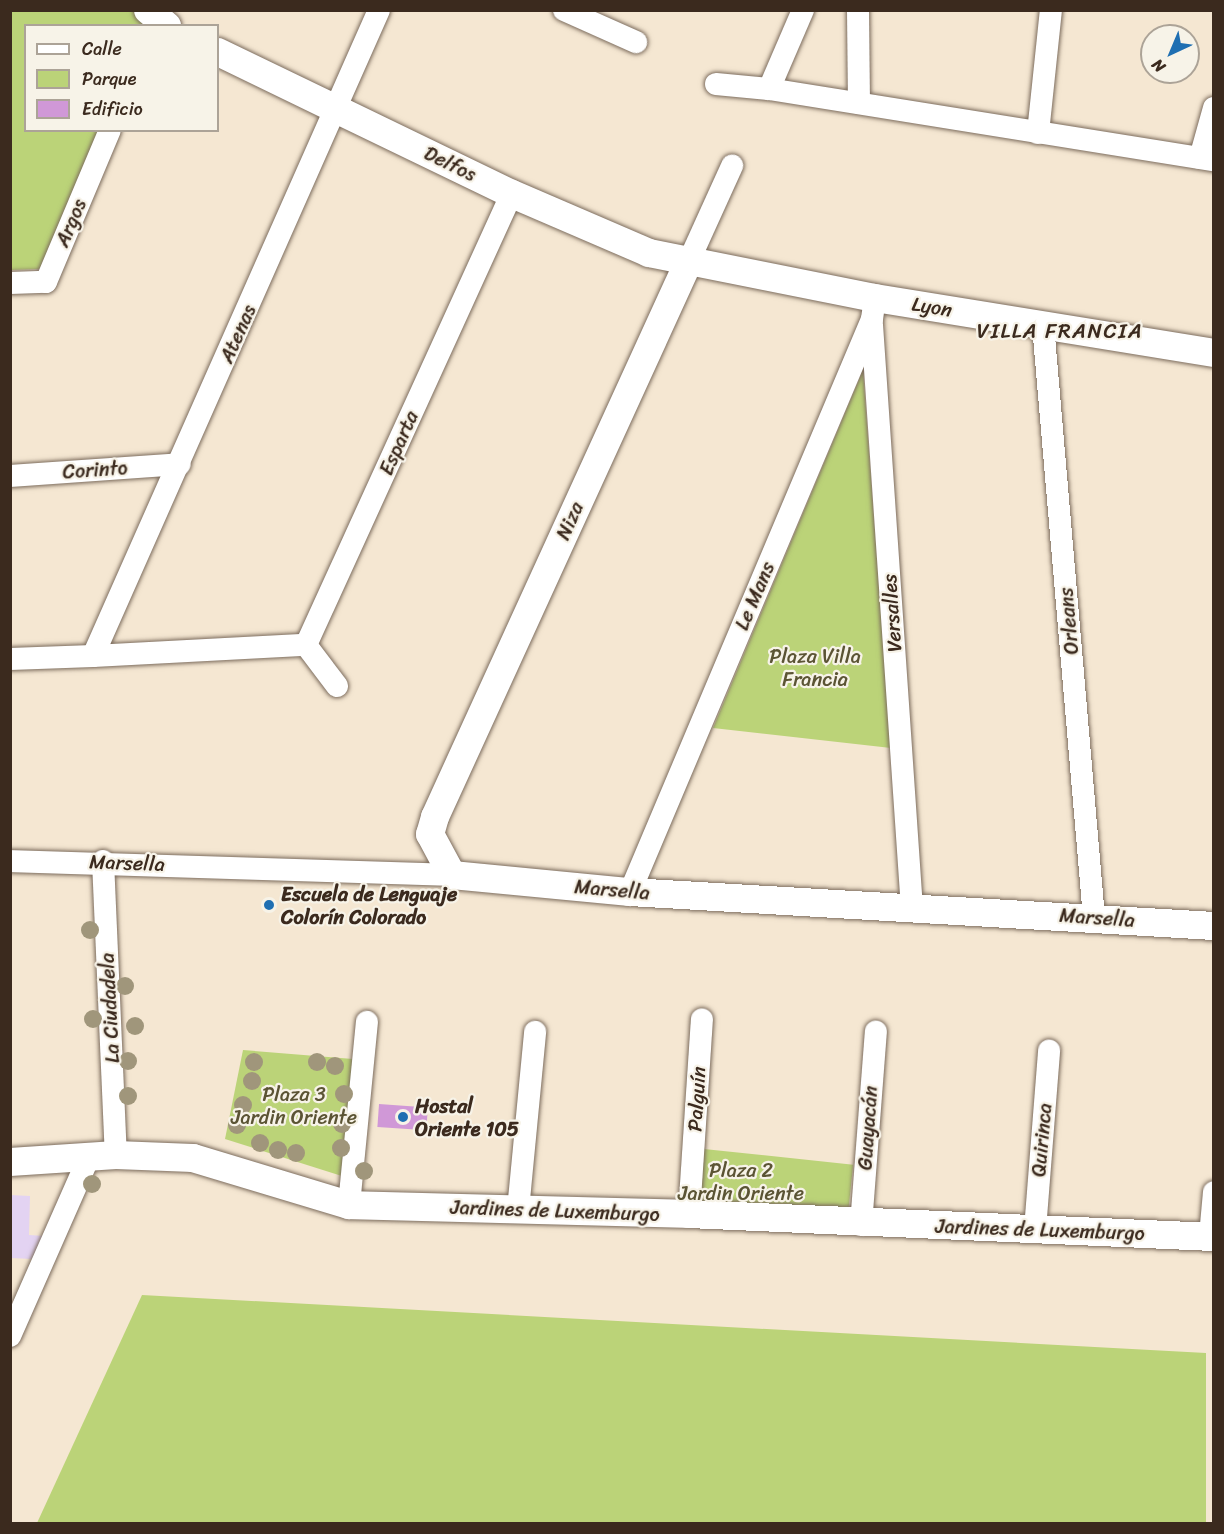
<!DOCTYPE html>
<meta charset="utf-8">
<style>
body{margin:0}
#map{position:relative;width:1224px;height:1534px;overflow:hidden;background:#f5e7d2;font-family:Sriracha,sans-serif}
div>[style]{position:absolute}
.built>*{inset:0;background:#e3d3f2}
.green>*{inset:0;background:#bbd378;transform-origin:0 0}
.building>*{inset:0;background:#d098d7;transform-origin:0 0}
.roads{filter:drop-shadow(0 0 2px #7c6c5d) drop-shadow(0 0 2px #7c6c5d)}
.minor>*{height:22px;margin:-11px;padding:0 11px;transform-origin:11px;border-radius:11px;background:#fff}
.tertiary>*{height:28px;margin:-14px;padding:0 14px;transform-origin:14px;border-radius:14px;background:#fff}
.trees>*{width:18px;height:18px;margin:-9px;border-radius:50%;background:#a0967b}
.dots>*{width:16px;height:16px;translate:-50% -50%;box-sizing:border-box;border:3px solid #f7f3e8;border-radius:50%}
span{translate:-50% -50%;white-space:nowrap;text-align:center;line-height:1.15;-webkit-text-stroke:4.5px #f7f3e8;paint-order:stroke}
.street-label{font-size:20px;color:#3b2a1e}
.park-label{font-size:20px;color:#5b5434}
.poi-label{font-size:20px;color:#3b2a1e;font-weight:700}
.left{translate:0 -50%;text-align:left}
.neighbourhood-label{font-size:21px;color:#3b2a1e;letter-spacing:1.5px}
.frame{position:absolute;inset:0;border:12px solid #3b2a1e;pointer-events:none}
.legend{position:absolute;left:24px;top:24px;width:195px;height:108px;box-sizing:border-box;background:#f7f3e8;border:2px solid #aca397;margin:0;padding:8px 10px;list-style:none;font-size:18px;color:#3b2a1e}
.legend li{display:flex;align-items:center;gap:12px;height:30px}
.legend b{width:30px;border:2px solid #aca397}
.north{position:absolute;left:1140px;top:24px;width:60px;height:60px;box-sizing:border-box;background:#f7f3e8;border:2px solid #aca397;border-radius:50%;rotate:224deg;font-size:16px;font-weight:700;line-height:24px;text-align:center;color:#3b2a1e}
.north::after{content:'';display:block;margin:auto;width:21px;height:27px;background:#1f6fb2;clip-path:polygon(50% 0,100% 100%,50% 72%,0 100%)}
</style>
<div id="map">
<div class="built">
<div style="clip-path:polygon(10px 1195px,30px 1196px,29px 1235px,44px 1236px,32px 1259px,11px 1258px)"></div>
</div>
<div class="green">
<div style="clip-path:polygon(10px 11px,153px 11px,146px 25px,26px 26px,26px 130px,101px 131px,40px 269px,11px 270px)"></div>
<div style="clip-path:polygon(863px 370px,891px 748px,713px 728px)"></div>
<div style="clip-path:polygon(243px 1050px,353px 1059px,345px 1177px,225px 1139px)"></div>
<div style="left:704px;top:1149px;width:150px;height:58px;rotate:6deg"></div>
<div style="clip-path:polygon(142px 1295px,1206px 1353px,1206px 1523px,37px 1523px)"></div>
</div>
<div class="building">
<div style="left:379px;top:1104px;width:49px;height:23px;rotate:4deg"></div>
</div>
<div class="roads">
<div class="minor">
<div style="left:564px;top:10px;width:79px;rotate:24deg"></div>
<div style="left:858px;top:10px;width:93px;rotate:89.4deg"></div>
<div style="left:716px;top:84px;width:53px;rotate:5.4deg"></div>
<div style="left:769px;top:89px;width:451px;rotate:9.1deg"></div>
<div style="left:769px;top:89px;width:86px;rotate:-66.7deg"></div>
<div style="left:1038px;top:133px;width:124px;rotate:-84deg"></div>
<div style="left:1200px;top:158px;width:52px;rotate:-74.4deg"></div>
<div style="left:688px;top:263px;width:107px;rotate:-65.6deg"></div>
<div style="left:10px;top:283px;width:36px;rotate:-2deg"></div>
<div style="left:46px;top:282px;width:165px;rotate:-67.2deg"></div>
<div style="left:872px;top:325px;width:584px;rotate:86.08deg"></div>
<div style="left:1043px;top:325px;width:594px;rotate:85.08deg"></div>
<div style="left:10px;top:476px;width:170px;rotate:-4deg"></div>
<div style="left:93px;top:656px;width:213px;rotate:-3deg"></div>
<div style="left:10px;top:659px;width:83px;rotate:-2.1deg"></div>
<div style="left:93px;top:656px;width:706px;rotate:-66.12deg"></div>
<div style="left:337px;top:686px;width:51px;rotate:-127.1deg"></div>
<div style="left:306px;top:645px;width:496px;rotate:-65.5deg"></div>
<div style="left:10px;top:861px;width:442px;rotate:1.8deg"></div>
<div style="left:103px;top:861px;width:294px;rotate:87.5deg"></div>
<div style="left:630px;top:892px;width:622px;rotate:-67.1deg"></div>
<div style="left:872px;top:319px;width:21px;rotate:-82deg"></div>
<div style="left:349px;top:1205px;width:184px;rotate:-84.4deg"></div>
<div style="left:518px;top:1210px;width:179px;rotate:-84.5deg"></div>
<div style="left:689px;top:1214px;width:195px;rotate:-86.2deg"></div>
<div style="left:861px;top:1225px;width:194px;rotate:-85.6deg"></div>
<div style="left:1035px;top:1230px;width:180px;rotate:-85.5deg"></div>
<div style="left:1210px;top:1236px;width:44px;rotate:-84.8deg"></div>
<div style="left:10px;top:1336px;width:196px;rotate:-66.2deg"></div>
</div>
<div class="tertiary">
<div style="left:148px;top:10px;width:25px;rotate:40deg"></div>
<div style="left:218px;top:52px;width:326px;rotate:25.8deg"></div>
<div style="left:512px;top:194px;width:149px;rotate:23.3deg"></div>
<div style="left:649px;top:253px;width:230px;rotate:11.3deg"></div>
<div style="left:875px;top:298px;width:343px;rotate:9.2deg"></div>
<div style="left:688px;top:263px;width:609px;rotate:114.55deg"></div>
<div style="left:435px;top:817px;width:18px;rotate:106deg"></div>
<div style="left:430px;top:834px;width:47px;rotate:61.8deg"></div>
<div style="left:452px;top:875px;width:179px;rotate:5.5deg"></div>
<div style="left:630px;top:892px;width:585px;rotate:3.33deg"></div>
<div style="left:10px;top:1162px;width:106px;rotate:-3.8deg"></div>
<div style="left:116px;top:1155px;width:77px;rotate:2.2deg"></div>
<div style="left:193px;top:1158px;width:163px;rotate:16.8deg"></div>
<div style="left:349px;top:1205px;width:340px;rotate:1.5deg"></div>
<div style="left:689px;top:1214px;width:526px;rotate:2.51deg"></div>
</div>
</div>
<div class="trees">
<div style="left:90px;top:930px"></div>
<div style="left:125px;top:986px"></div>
<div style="left:93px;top:1019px"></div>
<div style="left:135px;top:1026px"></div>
<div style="left:128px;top:1061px"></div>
<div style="left:254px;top:1062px"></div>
<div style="left:317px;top:1062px"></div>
<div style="left:335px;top:1066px"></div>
<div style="left:252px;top:1081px"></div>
<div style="left:344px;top:1094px"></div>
<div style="left:128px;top:1096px"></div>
<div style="left:243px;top:1105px"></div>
<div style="left:342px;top:1124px"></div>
<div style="left:237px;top:1125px"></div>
<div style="left:260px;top:1143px"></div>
<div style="left:341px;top:1148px"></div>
<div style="left:278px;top:1150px"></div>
<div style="left:296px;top:1153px"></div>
<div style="left:364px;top:1171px"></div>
<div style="left:92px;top:1184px"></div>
</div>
<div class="dots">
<div style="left:269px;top:905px;background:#1f6fb2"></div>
<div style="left:403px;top:1117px;background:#1f6fb2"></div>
</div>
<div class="street-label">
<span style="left:450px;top:164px;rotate:26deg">Delfos</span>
<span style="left:71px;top:223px;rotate:-67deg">Argos</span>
<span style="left:932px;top:307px;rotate:9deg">Lyon</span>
<span style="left:238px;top:334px;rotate:-66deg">Atenas</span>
<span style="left:399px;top:443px;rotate:-66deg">Esparta</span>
<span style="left:95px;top:470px;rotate:-4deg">Corinto</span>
<span style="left:570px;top:521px;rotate:-66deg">Niza</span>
<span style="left:755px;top:596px;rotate:-67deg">Le Mans</span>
<span style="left:892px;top:613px;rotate:-94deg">Versalles</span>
<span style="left:1069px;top:621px;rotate:-95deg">Orleans</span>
<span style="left:127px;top:863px;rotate:2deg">Marsella</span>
<span style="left:612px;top:890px;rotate:5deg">Marsella</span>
<span style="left:1097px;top:918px;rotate:4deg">Marsella</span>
<span style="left:110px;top:1008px;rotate:-93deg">La Ciudadela</span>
<span style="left:697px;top:1099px;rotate:-86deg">Palguín</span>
<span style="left:868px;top:1128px;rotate:-86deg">Guayacán</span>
<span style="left:1042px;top:1140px;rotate:-85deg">Quirinca</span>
<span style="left:555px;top:1211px;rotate:2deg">Jardines de Luxemburgo</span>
<span style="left:1040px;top:1230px;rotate:2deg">Jardines de Luxemburgo</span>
</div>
<div class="park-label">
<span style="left:815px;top:668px">Plaza Villa<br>Francia</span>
<span style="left:294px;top:1106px">Plaza 3<br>Jardin Oriente</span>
<span style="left:741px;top:1182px">Plaza 2<br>Jardin Oriente</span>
</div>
<div class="poi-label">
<span class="left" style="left:281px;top:906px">Escuela de Lenguaje<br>Colorín Colorado</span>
<span class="left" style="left:415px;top:1118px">Hostal<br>Oriente 105</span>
</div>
<div class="neighbourhood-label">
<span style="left:1060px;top:331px">VILLA FRANCIA</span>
</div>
<div class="frame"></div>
<ul class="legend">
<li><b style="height:8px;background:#fff"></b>Calle</li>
<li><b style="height:16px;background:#bbd378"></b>Parque</li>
<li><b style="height:16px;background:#d098d7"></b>Edificio</li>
</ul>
<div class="north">N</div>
</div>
